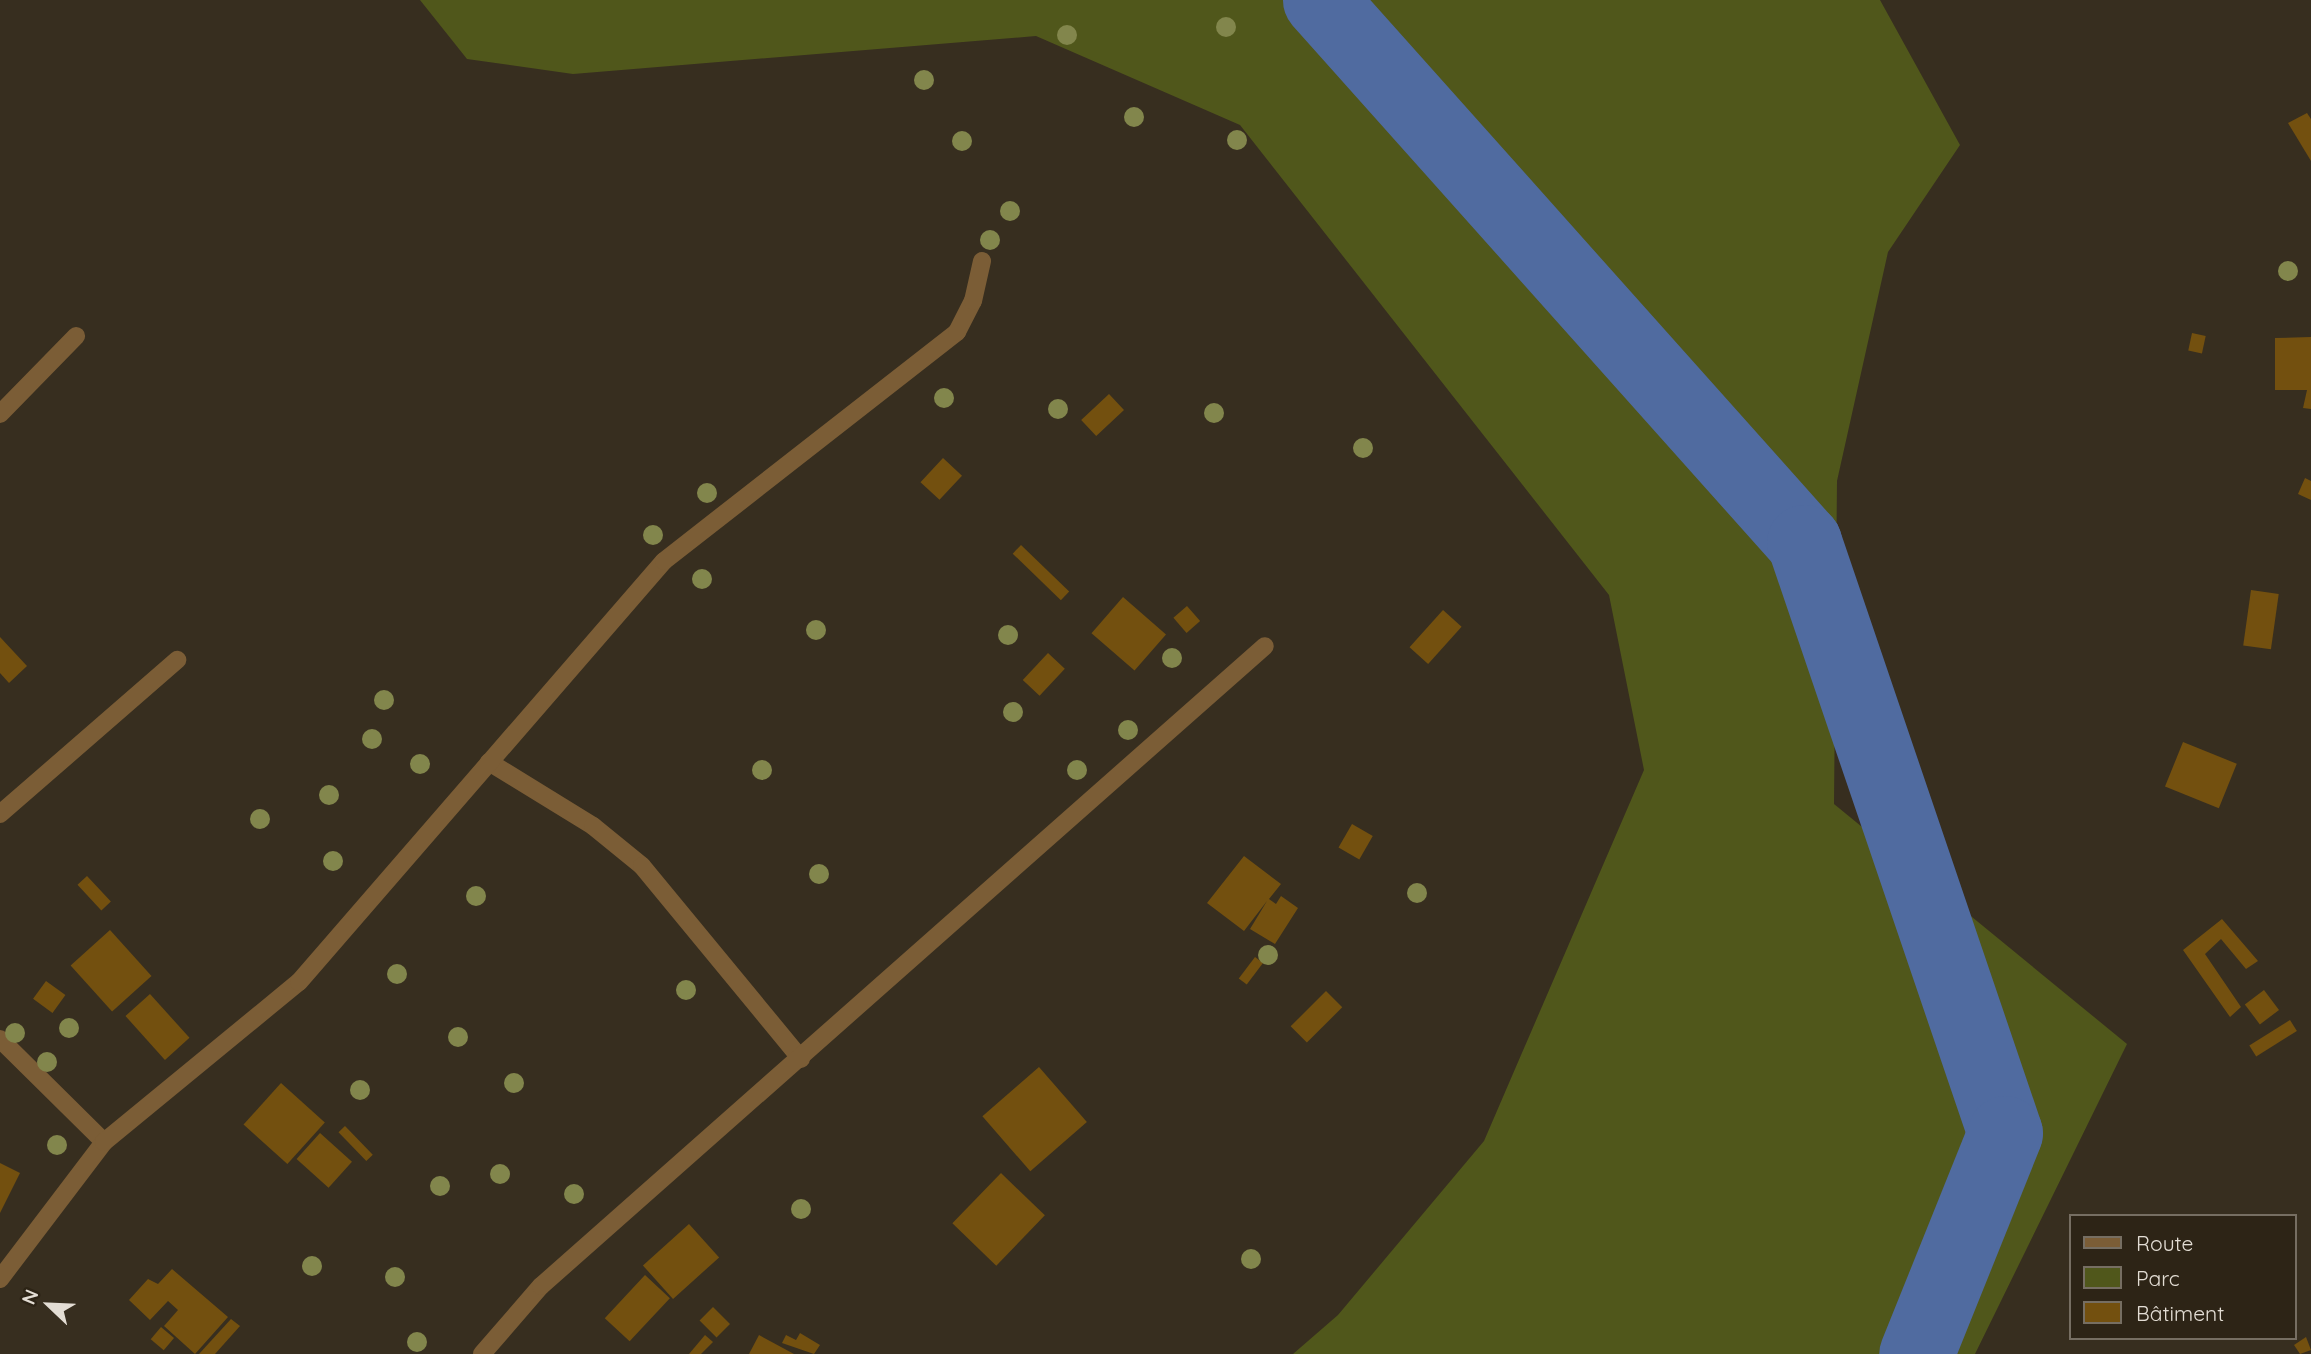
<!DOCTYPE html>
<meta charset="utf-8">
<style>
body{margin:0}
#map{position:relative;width:2311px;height:1354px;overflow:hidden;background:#372e1f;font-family:Quicksand,sans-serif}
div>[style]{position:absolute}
.green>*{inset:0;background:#50571b}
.river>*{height:75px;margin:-37.5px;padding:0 37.5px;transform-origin:37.5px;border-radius:37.5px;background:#506ba0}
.building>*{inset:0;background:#73500f;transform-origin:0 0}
.minor>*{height:18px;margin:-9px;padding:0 9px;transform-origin:9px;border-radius:9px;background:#7b5d36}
.trees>*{width:20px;height:20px;margin:-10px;border-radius:50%;background:#82864c}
span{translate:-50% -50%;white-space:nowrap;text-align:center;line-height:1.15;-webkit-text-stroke:5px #2d2416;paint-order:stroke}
.legend{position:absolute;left:2069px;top:1214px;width:228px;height:126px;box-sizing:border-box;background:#2d2416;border:2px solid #766e62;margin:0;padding:9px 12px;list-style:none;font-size:21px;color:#e3ddd4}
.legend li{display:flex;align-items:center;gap:14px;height:35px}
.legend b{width:35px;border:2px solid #766e62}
.north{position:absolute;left:14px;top:1270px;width:70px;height:70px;-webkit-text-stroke:5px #2d2416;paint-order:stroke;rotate:293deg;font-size:19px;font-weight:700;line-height:28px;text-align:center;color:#e3ddd4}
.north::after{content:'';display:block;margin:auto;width:24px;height:32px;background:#e3ddd4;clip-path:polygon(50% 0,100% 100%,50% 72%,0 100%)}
</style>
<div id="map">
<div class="green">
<div style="clip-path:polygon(420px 0,1880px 0,1960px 145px,1888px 252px,1837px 481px,1834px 804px,2127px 1044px,1975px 1354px,1293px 1354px,1338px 1315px,1484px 1141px,1644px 770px,1609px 595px,1240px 125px,1036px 36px,573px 74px,467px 59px)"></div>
</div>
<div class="river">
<div style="left:1320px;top:0;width:727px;rotate:48.24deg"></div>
<div style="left:1804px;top:542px;width:624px;rotate:71.22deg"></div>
<div style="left:2005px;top:1133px;width:238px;rotate:111.9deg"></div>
</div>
<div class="building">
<div style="clip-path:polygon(2307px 113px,2311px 119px,2311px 161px,2288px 123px)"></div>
<div style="left:2192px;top:333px;width:14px;height:18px;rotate:12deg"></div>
<div style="clip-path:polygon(2311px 337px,2311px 409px,2303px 408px,2307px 390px,2275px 390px,2275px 338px)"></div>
<div style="left:1109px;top:394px;width:22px;height:38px;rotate:47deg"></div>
<div style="left:943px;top:458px;width:26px;height:33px;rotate:43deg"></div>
<div style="clip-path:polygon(2305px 478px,2311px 481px,2311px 500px,2298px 494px)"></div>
<div style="left:1021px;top:545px;width:67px;height:12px;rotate:44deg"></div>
<div style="left:2251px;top:590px;width:28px;height:56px;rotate:8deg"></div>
<div style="left:1123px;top:597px;width:57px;height:48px;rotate:41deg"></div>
<div style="left:1187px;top:606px;width:20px;height:18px;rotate:49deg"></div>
<div style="left:1443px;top:610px;width:25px;height:50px;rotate:42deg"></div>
<div style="clip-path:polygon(0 637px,27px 666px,9px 683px,0 673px)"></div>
<div style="left:1048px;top:653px;width:23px;height:37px;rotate:43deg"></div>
<div style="left:2183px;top:742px;width:58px;height:48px;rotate:22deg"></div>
<div style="left:1352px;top:824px;width:24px;height:27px;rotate:30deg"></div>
<div style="clip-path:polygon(1244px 856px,1281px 884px,1269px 899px,1276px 904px,1281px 896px,1298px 908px,1275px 944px,1250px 929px,1267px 901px,1244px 931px,1207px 903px)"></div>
<div style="left:87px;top:876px;width:35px;height:13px;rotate:47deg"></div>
<div style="clip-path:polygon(2222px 919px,2258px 961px,2246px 969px,2221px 939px,2205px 954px,2241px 1007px,2230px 1017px,2183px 950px)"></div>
<div style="left:110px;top:930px;width:62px;height:53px;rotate:48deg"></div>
<div style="left:1255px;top:957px;width:10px;height:27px;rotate:37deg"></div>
<div style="left:46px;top:981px;width:24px;height:22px;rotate:36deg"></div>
<div style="left:2264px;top:990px;width:25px;height:24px;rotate:53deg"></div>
<div style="left:1326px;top:991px;width:23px;height:50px;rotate:45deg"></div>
<div style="left:150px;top:994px;width:59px;height:33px;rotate:48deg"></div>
<div style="left:2290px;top:1020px;width:13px;height:48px;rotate:58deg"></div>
<div style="left:1039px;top:1067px;width:73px;height:75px;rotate:49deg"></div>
<div style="left:281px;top:1083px;width:59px;height:56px;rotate:42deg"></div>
<div style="left:345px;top:1126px;width:40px;height:9px;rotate:46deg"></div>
<div style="left:320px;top:1133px;width:43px;height:35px;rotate:42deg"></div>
<div style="clip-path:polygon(0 1163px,20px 1173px,0 1213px)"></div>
<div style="left:1001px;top:1173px;width:61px;height:70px;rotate:44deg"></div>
<div style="left:689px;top:1224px;width:45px;height:62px;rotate:48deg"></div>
<div style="clip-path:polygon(172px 1269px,228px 1317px,195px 1354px,164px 1326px,178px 1310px,168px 1301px,150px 1320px,129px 1300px,148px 1279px,158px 1284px)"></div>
<div style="left:645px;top:1275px;width:34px;height:59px;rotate:43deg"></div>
<div style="left:713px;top:1307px;width:24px;height:19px;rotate:45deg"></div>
<div style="clip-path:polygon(231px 1319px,240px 1326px,215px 1354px,199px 1354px)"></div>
<div style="left:161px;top:1327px;width:17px;height:16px;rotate:40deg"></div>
<div style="clip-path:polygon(800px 1333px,820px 1345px,814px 1354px,782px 1343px,786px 1335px,796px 1340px)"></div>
<div style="clip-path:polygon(705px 1335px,713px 1342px,701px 1354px,689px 1354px)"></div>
<div style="clip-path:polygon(759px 1335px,794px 1354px,749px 1354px)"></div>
<div style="clip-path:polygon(2306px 1337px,2311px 1350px,2300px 1354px,2294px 1345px)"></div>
</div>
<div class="minor">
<div style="left:0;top:414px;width:109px;rotate:-45.7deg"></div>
<div style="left:489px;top:762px;width:122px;rotate:31.6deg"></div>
<div style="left:593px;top:826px;width:63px;rotate:39.2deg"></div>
<div style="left:642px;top:866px;width:250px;rotate:50.5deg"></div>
<div style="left:0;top:814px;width:235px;rotate:-41deg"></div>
<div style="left:0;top:1039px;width:146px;rotate:44.7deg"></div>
<div style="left:0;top:1279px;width:172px;rotate:-52.8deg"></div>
<div style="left:104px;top:1142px;width:252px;rotate:-39.4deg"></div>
<div style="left:299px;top:982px;width:557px;rotate:-49.08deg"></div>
<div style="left:664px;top:561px;width:372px;rotate:-38deg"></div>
<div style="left:957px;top:332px;width:35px;rotate:-63deg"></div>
<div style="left:973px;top:301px;width:41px;rotate:-77.3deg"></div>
<div style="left:482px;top:1354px;width:90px;rotate:-49.1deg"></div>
<div style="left:541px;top:1286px;width:966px;rotate:-41.48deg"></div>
</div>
<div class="trees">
<div style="left:1226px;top:27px"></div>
<div style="left:1067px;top:35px"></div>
<div style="left:924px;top:80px"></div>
<div style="left:1134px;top:117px"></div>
<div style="left:1237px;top:140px"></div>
<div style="left:962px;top:141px"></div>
<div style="left:1010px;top:211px"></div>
<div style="left:990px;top:240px"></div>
<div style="left:2288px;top:271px"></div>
<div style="left:944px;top:398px"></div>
<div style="left:1058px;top:409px"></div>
<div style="left:1214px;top:413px"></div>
<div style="left:1363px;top:448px"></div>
<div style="left:707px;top:493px"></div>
<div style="left:653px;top:535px"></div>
<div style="left:702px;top:579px"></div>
<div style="left:816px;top:630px"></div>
<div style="left:1008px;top:635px"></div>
<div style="left:1172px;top:658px"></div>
<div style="left:384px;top:700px"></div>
<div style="left:1013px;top:712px"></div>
<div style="left:1128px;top:730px"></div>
<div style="left:372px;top:739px"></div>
<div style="left:420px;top:764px"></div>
<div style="left:762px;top:770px"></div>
<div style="left:1077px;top:770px"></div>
<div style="left:329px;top:795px"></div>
<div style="left:260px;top:819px"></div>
<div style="left:333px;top:861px"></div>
<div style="left:819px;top:874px"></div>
<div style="left:1417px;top:893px"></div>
<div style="left:476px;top:896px"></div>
<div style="left:1268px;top:955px"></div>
<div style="left:397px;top:974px"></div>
<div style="left:686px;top:990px"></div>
<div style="left:69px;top:1028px"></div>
<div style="left:15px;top:1033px"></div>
<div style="left:458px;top:1037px"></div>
<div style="left:47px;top:1062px"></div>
<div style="left:514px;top:1083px"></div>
<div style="left:360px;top:1090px"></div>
<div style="left:57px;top:1145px"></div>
<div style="left:500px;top:1174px"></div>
<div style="left:440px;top:1186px"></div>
<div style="left:574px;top:1194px"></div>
<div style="left:801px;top:1209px"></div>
<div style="left:1251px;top:1259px"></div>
<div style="left:312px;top:1266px"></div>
<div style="left:395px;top:1277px"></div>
<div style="left:417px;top:1342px"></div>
</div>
<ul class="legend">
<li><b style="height:9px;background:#7b5d36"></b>Route</li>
<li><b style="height:19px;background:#50571b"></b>Parc</li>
<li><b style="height:19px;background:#73500f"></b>Bâtiment</li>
</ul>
<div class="north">N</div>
</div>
